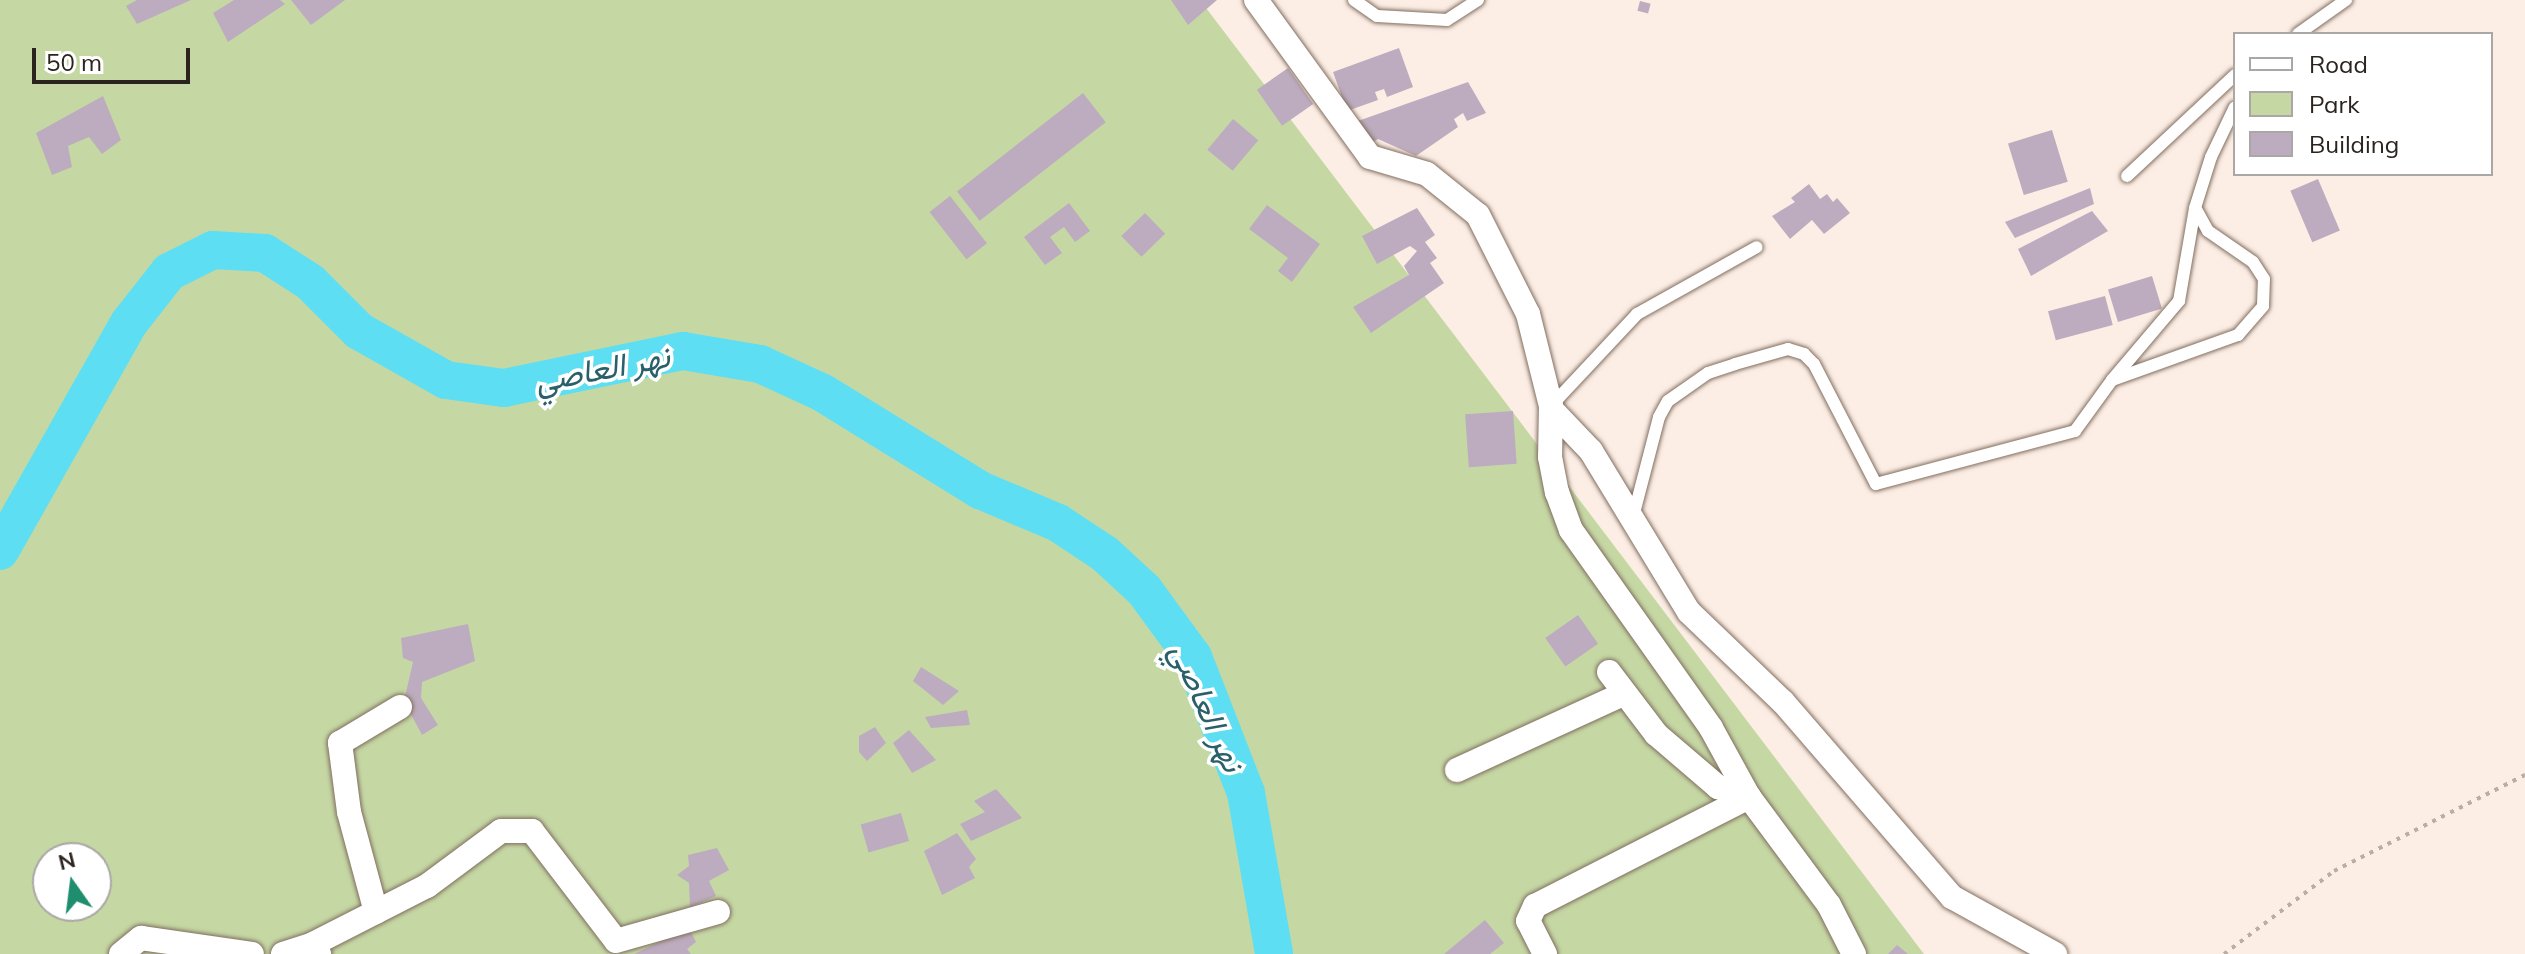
<!DOCTYPE html>
<meta charset="utf-8">
<style>
body{margin:0}
#map{position:relative;width:2525px;height:954px;overflow:hidden;background:#fceee5;font-family:Mulish,Vazirmatn,sans-serif}
div>[style]{position:absolute}
.green>*{inset:0;background:#c5d8a4}
.river>*{height:38px;margin:-19px;padding:0 19px;transform-origin:19px;border-radius:19px;background:#5edef2}
.building>*{inset:0;background:#bdacbf;transform-origin:0 0}
.path>*{height:4px;margin-top:-2px;transform-origin:0;background:repeating-linear-gradient(90deg,#b9ada5 0 4px,transparent 0 10px)}
.roads{filter:drop-shadow(0 0 2px #826e60) drop-shadow(0 0 2px #826e60)}
.service>*{height:12px;margin:-6px;padding:0 6px;transform-origin:6px;border-radius:6px;background:#fff}
.minor>*{height:24px;margin:-12px;padding:0 12px;transform-origin:12px;border-radius:12px;background:#fff}
span{translate:-50% -50%;white-space:nowrap;text-align:center;line-height:1.15;-webkit-text-stroke:7px #fff;paint-order:stroke}
.water-label{font-size:32px;color:#2a6069;font-style:italic}
.legend{position:absolute;left:2233px;top:32px;width:260px;height:144px;box-sizing:border-box;background:#fff;border:2px solid #aaa7a5;margin:0;padding:10px 14px;list-style:none;font-size:24px;color:#2b231d}
.legend li{display:flex;align-items:center;gap:16px;height:40px}
.legend b{width:40px;border:2px solid #aaa7a5}
.north{position:absolute;left:32px;top:842px;width:80px;height:80px;box-sizing:border-box;background:#fff;border:2px solid #aaa7a5;border-radius:50%;rotate:346deg;font-size:22px;font-weight:700;line-height:32px;text-align:center;color:#2b231d}
.north::after{content:'';display:block;margin:auto;width:28px;height:36px;background:#1e8e6e;clip-path:polygon(50% 0,100% 100%,50% 72%,0 100%)}
.scale{position:absolute;left:32px;top:48px;width:158px;height:36px;box-sizing:border-box;border:4px solid #2b231d;border-top:0;padding-left:10px;font-size:24px;line-height:28px;white-space:nowrap;color:#2b231d;-webkit-text-stroke:6px #fff;paint-order:stroke}
</style>
<div id="map">
<div class="green">
<div style="clip-path:polygon(evenodd,0 0,1200px 0,1924px 954px,0 954px,0 0,48px 858px,96px 858px,96px 906px,48px 906px,48px 858px)"></div>
</div>
<div class="river">
<div style="left:0;top:551px;width:262px;rotate:-60.5deg"></div>
<div style="left:129px;top:323px;width:65px;rotate:-51.9deg"></div>
<div style="left:169px;top:272px;width:49px;rotate:-26.6deg"></div>
<div style="left:213px;top:250px;width:52px;rotate:3.3deg"></div>
<div style="left:265px;top:253px;width:54px;rotate:32.8deg"></div>
<div style="left:310px;top:282px;width:69px;rotate:45deg"></div>
<div style="left:359px;top:331px;width:100px;rotate:29.4deg"></div>
<div style="left:446px;top:380px;width:59px;rotate:7.9deg"></div>
<div style="left:504px;top:388px;width:183px;rotate:-11.7deg"></div>
<div style="left:683px;top:351px;width:78px;rotate:9.6deg"></div>
<div style="left:760px;top:364px;width:69px;rotate:24.7deg"></div>
<div style="left:823px;top:393px;width:185px;rotate:31.7deg"></div>
<div style="left:980px;top:490px;width:85px;rotate:22.9deg"></div>
<div style="left:1058px;top:523px;width:56px;rotate:33.4deg"></div>
<div style="left:1105px;top:554px;width:53px;rotate:42.7deg"></div>
<div style="left:1144px;top:590px;width:83px;rotate:53.8deg"></div>
<div style="left:1193px;top:657px;width:146px;rotate:68.7deg"></div>
<div style="left:1246px;top:793px;width:163px;rotate:80.1deg"></div>
</div>
<div class="building">
<div style="clip-path:polygon(137px 0,191px 0,137px 24px,126px 6px)"></div>
<div style="clip-path:polygon(234px 0,280px 0,285px 4px,228px 42px,213px 13px)"></div>
<div style="clip-path:polygon(291px 0,345px 0,311px 25px)"></div>
<div style="clip-path:polygon(1171px 0,1217px 0,1188px 25px)"></div>
<div style="left:1640px;top:1px;width:11px;height:10px;rotate:15deg"></div>
<div style="clip-path:polygon(1399px 48px,1413px 87px,1387px 97px,1384px 89px,1375px 92px,1378px 100px,1347px 111px,1333px 72px)"></div>
<div style="left:1288px;top:68px;width:44px;height:38px;rotate:55deg"></div>
<div style="clip-path:polygon(1468px 82px,1486px 113px,1467px 121px,1463px 113px,1454px 119px,1458px 127px,1416px 156px,1378px 139px,1373px 142px,1358px 121px)"></div>
<div style="left:1083px;top:93px;width:37px;height:160px;rotate:52deg"></div>
<div style="clip-path:polygon(103px 96px,121px 140px,102px 154px,89px 137px,68px 146px,72px 167px,52px 175px,36px 133px)"></div>
<div style="left:1233px;top:119px;width:33px;height:40px;rotate:40deg"></div>
<div style="left:2052px;top:130px;width:54px;height:46px;rotate:73deg"></div>
<div style="left:2318px;top:179px;width:56px;height:30px;rotate:67deg"></div>
<div style="clip-path:polygon(1809px 184px,1820px 199px,1827px 194px,1833px 202px,1837px 198px,1850px 213px,1824px 234px,1812px 220px,1790px 239px,1772px 216px,1795px 202px,1791px 198px)"></div>
<div style="clip-path:polygon(2090px 188px,2094px 204px,2015px 238px,2005px 222px)"></div>
<div style="left:950px;top:196px;width:60px;height:26px;rotate:52deg"></div>
<div style="clip-path:polygon(1069px 203px,1090px 231px,1075px 242px,1064px 227px,1050px 237px,1062px 253px,1045px 265px,1024px 237px)"></div>
<div style="clip-path:polygon(1267px 205px,1320px 244px,1292px 282px,1278px 271px,1288px 258px,1249px 229px)"></div>
<div style="clip-path:polygon(1417px 208px,1435px 235px,1425px 242px,1437px 258px,1430px 263px,1444px 283px,1371px 333px,1353px 307px,1409px 275px,1404px 266px,1417px 251px,1410px 246px,1377px 264px,1362px 236px)"></div>
<div style="clip-path:polygon(2092px 211px,2108px 231px,2031px 276px,2018px 249px)"></div>
<div style="left:1145px;top:213px;width:29px;height:33px;rotate:46deg"></div>
<div style="left:2152px;top:276px;width:34px;height:46px;rotate:73deg"></div>
<div style="left:2105px;top:296px;width:30px;height:59px;rotate:75deg"></div>
<div style="left:1513px;top:411px;width:53px;height:48px;rotate:86deg"></div>
<div style="left:1578px;top:615px;width:35px;height:40px;rotate:55deg"></div>
<div style="clip-path:polygon(468px 624px,475px 661px,422px 682px,421px 698px,438px 725px,422px 735px,404px 701px,413px 662px,403px 658px,401px 638px)"></div>
<div style="clip-path:polygon(921px 667px,959px 691px,943px 705px,913px 681px)"></div>
<div style="clip-path:polygon(967px 710px,970px 725px,931px 728px,925px 717px)"></div>
<div style="clip-path:polygon(875px 727px,886px 743px,867px 761px,859px 752px,859px 736px)"></div>
<div style="clip-path:polygon(909px 730px,936px 760px,912px 773px,893px 743px)"></div>
<div style="clip-path:polygon(996px 789px,1022px 818px,971px 841px,960px 824px,985px 812px,974px 801px)"></div>
<div style="left:901px;top:813px;width:29px;height:42px;rotate:74deg"></div>
<div style="clip-path:polygon(957px 833px,976px 859px,969px 867px,975px 878px,942px 895px,924px 851px)"></div>
<div style="clip-path:polygon(717px 848px,729px 870px,709px 881px,716px 896px,690px 907px,689px 883px,677px 875px,689px 866px,688px 855px)"></div>
<div style="clip-path:polygon(1485px 920px,1504px 943px,1490px 954px,1444px 954px)"></div>
<div style="clip-path:polygon(689px 928px,696px 942px,687px 949px,691px 954px,634px 954px)"></div>
<div style="clip-path:polygon(1897px 945px,1908px 954px,1888px 954px)"></div>
</div>
<div class="path">
<div style="left:2224px;top:954px;width:138px;rotate:-37deg"></div>
<div style="left:2334px;top:871px;width:214px;rotate:-26.7deg"></div>
</div>
<div class="roads">
<div class="service">
<div style="left:1354px;top:0;width:28px;rotate:35deg"></div>
<div style="left:1377px;top:16px;width:70px;rotate:3.3deg"></div>
<div style="left:1447px;top:20px;width:37px;rotate:-33deg"></div>
<div style="left:2298px;top:34px;width:59px;rotate:-35.3deg"></div>
<div style="left:2127px;top:176px;width:148px;rotate:-43.1deg"></div>
<div style="left:2112px;top:380px;width:104px;rotate:-49.7deg"></div>
<div style="left:2179px;top:301px;width:94px;rotate:-80.2deg"></div>
<div style="left:1551px;top:406px;width:126px;rotate:-46.9deg"></div>
<div style="left:1637px;top:314px;width:137px;rotate:-29.2deg"></div>
<div style="left:1633px;top:517px;width:103px;rotate:-75.4deg"></div>
<div style="left:1659px;top:417px;width:18px;rotate:-61deg"></div>
<div style="left:1668px;top:401px;width:49px;rotate:-35deg"></div>
<div style="left:1708px;top:373px;width:28px;rotate:-18deg"></div>
<div style="left:1735px;top:364px;width:55px;rotate:-15.8deg"></div>
<div style="left:1788px;top:349px;width:17px;rotate:17deg"></div>
<div style="left:1804px;top:354px;width:14px;rotate:45deg"></div>
<div style="left:1814px;top:364px;width:135px;rotate:62.7deg"></div>
<div style="left:1876px;top:484px;width:206px;rotate:-14.9deg"></div>
<div style="left:2075px;top:431px;width:63px;rotate:-54deg"></div>
<div style="left:2112px;top:380px;width:134px;rotate:-19.7deg"></div>
<div style="left:2238px;top:335px;width:38px;rotate:-49deg"></div>
<div style="left:2263px;top:306px;width:27px;rotate:-88deg"></div>
<div style="left:2264px;top:279px;width:20px;rotate:-123deg"></div>
<div style="left:2253px;top:262px;width:55px;rotate:-145.4deg"></div>
<div style="left:2208px;top:231px;width:26px;rotate:-119deg"></div>
<div style="left:2195px;top:208px;width:53px;rotate:-72.6deg"></div>
<div style="left:2211px;top:157px;width:55px;rotate:-64.4deg"></div>
</div>
<div class="minor">
<div style="left:1256px;top:0;width:194px;rotate:54deg"></div>
<div style="left:1370px;top:157px;width:59px;rotate:16.6deg"></div>
<div style="left:1427px;top:174px;width:65px;rotate:38.8deg"></div>
<div style="left:1478px;top:215px;width:111px;rotate:63.2deg"></div>
<div style="left:1528px;top:314px;width:95px;rotate:76deg"></div>
<div style="left:1551px;top:406px;width:51px;rotate:91.1deg"></div>
<div style="left:1550px;top:457px;width:36px;rotate:79deg"></div>
<div style="left:1557px;top:492px;width:40px;rotate:69.8deg"></div>
<div style="left:1571px;top:530px;width:242px;rotate:54.7deg"></div>
<div style="left:1711px;top:728px;width:79px;rotate:61.2deg"></div>
<div style="left:1749px;top:797px;width:134px;rotate:53.5deg"></div>
<div style="left:1829px;top:905px;width:55px;rotate:63deg"></div>
<div style="left:1551px;top:409px;width:58px;rotate:46.4deg"></div>
<div style="left:1591px;top:451px;width:188px;rotate:58.7deg"></div>
<div style="left:1689px;top:612px;width:130px;rotate:43.8deg"></div>
<div style="left:1783px;top:702px;width:258px;rotate:49.1deg"></div>
<div style="left:1952px;top:897px;width:118px;rotate:29deg"></div>
<div style="left:1609px;top:672px;width:78px;rotate:52.8deg"></div>
<div style="left:1656px;top:734px;width:82px;rotate:40.5deg"></div>
<div style="left:1718px;top:787px;width:33px;rotate:18deg"></div>
<div style="left:1457px;top:770px;width:183px;rotate:-24.6deg"></div>
<div style="left:376px;top:912px;width:104px;rotate:-105.1deg"></div>
<div style="left:349px;top:812px;width:70px;rotate:-97.4deg"></div>
<div style="left:340px;top:743px;width:70px;rotate:-31deg"></div>
<div style="left:313px;top:944px;width:128px;rotate:-27deg"></div>
<div style="left:427px;top:886px;width:92px;rotate:-36.6deg"></div>
<div style="left:501px;top:831px;width:31px"></div>
<div style="left:532px;top:831px;width:138px;rotate:52.6deg"></div>
<div style="left:616px;top:941px;width:106px;rotate:-15.9deg"></div>
<div style="left:121px;top:954px;width:26px;rotate:-39deg"></div>
<div style="left:141px;top:938px;width:112px;rotate:8.2deg"></div>
<div style="left:283px;top:954px;width:32px;rotate:-18deg"></div>
<div style="left:313px;top:944px;width:12px;rotate:59deg"></div>
<div style="left:1545px;top:954px;width:37px;rotate:-117deg"></div>
<div style="left:1528px;top:921px;width:17px;rotate:-65deg"></div>
<div style="left:1535px;top:906px;width:240px;rotate:-27deg"></div>
</div>
</div>
<div class="water-label">
<span style="left:602px;top:368px;rotate:-11deg">نهر العاصي</span>
<span style="left:1208px;top:707px;rotate:66deg">نهر العاصي</span>
</div>
<ul class="legend">
<li><b style="height:10px;background:#fff"></b>Road</li>
<li><b style="height:22px;background:#c5d8a4"></b>Park</li>
<li><b style="height:22px;background:#bdacbf"></b>Building</li>
</ul>
<div class="north">N</div>
<div class="scale">50 m</div>
</div>
